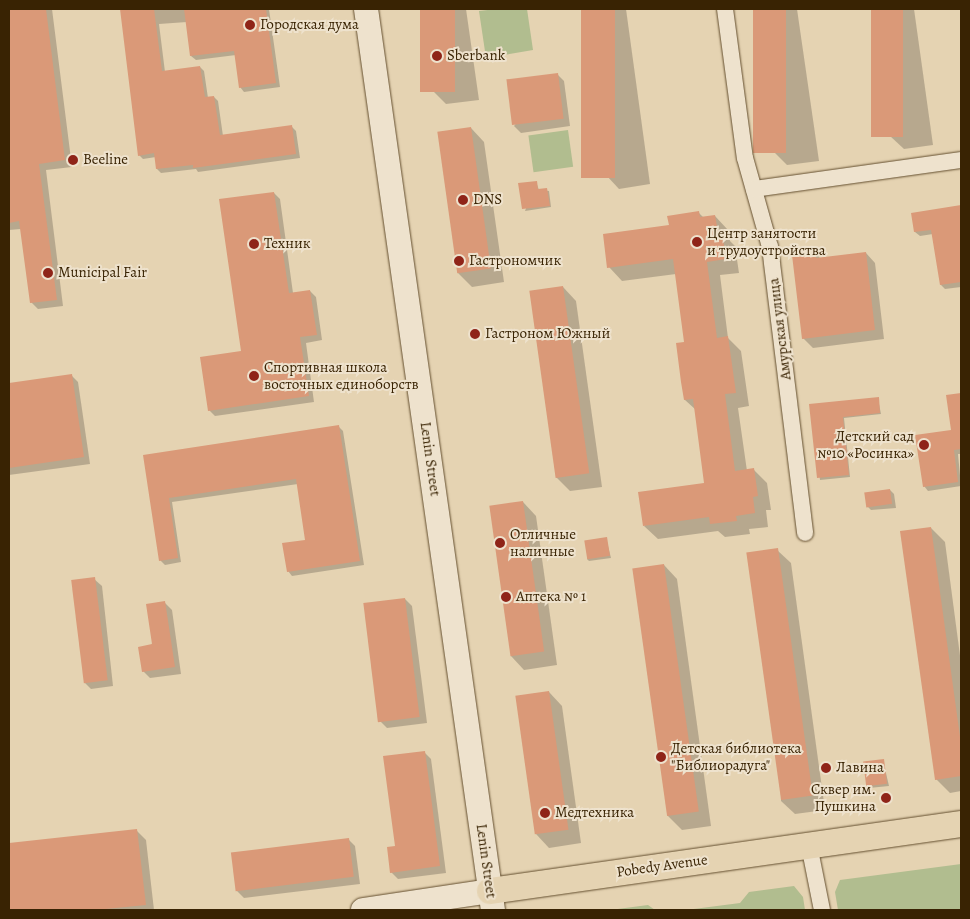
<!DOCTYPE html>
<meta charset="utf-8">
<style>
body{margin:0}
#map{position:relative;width:970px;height:919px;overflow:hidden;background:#e5d3b2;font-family:Alegreya,serif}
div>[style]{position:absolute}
.green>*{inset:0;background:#b1bd8f;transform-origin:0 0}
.shadow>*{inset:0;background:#0003}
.building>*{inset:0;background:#da9978;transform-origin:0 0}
.roads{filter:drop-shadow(0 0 1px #644f2f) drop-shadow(0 0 1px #644f2f)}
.street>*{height:16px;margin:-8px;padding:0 8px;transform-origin:8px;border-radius:8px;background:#eee2cd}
.secondary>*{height:24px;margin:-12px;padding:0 12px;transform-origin:12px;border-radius:12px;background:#eee2cd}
.primary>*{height:26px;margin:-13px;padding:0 13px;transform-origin:13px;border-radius:13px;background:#e5d3b2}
.dots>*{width:14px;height:14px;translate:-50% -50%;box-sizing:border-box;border:2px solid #eee2cd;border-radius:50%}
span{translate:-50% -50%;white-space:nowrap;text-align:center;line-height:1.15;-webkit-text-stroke:4px #eee2cd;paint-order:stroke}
.poi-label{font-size:15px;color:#392303}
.left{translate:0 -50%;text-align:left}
.right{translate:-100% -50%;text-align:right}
.street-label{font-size:15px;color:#392303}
.frame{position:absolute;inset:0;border:10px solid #392303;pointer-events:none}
</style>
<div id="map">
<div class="green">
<div style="clip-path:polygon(496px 9px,527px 9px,533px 50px,486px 58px,479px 11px)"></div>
<div style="left:568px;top:130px;width:37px;height:40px;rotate:82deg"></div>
<div style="clip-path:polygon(961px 864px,961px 910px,838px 910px,835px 892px,840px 880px)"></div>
<div style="clip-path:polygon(794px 886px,803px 897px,805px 910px,686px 910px,740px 903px,749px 892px)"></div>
<div style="clip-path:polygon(648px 905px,655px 910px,610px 910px)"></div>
</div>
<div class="shadow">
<div style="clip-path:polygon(9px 9px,52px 9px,72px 167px,46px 170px,63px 306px,38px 309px,31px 302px,21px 229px,9px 230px)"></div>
<div style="clip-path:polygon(121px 9px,269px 9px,280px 87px,244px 92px,240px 87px,236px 55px,196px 60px,191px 56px,187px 22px,159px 24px,165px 72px,200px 67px,204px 71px,208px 98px,214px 97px,218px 101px,223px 136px,292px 127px,296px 131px,300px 158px,198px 172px,196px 169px,161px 173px,157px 169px,156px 157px,143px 159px,139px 155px)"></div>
<div style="clip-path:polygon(421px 9px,466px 9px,479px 100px,446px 104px,432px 90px)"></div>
<div style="clip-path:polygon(583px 9px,626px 9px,650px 184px,619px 189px,606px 175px)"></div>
<div style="clip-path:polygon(754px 9px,797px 9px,819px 161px,787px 165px,774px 152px)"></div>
<div style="clip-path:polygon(873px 9px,914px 9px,933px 145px,904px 149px,890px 136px)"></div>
<div style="clip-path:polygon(557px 74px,564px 81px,570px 126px,521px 133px,514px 126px)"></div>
<div style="clip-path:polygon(471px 128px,484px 142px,504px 282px,472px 287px,458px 273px)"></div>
<div style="clip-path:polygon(536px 182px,539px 190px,549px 191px,551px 207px,525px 211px)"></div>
<div style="clip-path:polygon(274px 193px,280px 199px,293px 293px,310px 291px,316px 297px,322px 340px,306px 343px,314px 402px,215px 416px,209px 410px,242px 352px)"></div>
<div style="clip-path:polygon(961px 207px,961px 287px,945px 289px,941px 285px,933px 234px,920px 236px,915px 232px,912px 214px)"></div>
<div style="clip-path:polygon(699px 213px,704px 218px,715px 216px,728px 230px,730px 241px,735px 246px,739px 273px,720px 275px,728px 338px,741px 351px,749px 406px,738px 408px,747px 471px,754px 470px,767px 483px,771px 510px,766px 510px,768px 527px,749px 529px,750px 534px,725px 537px,718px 531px,658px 539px,644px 526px,706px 484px,696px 410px,685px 400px,686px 343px,676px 274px,622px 281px,609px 267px,670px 226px)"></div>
<div style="clip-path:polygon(815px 253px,821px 259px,866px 253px,875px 263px,884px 339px,813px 348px,803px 338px)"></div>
<div style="clip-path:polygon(563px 287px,576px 301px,602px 487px,570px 491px,556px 477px)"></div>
<div style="clip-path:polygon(71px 375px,78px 382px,90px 464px,9px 475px,9px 384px)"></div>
<div style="clip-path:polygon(961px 394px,961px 454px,958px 454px,961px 486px,928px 491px,924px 486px,952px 431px,947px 396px)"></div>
<div style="clip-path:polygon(878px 399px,881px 414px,844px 418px,850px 477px,820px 480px,811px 405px)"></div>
<div style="clip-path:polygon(339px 427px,343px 431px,364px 565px,292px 576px,288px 571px,307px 541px,298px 484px,172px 502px,181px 562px,165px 565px,160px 560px,144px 456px)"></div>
<div style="clip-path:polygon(890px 490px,894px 494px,896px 508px,871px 510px,867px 506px)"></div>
<div style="clip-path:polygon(523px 502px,536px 516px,557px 665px,524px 670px,511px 656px)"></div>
<div style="clip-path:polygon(931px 528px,945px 542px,961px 663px,961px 791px,950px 793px,936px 779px)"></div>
<div style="clip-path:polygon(606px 538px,611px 558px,589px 561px,587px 559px)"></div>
<div style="clip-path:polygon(777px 550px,791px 563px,825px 810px,795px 814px,781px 801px)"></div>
<div style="clip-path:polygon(664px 565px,677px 579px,711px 826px,682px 830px,668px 816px)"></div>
<div style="clip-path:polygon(94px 579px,102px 586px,113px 686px,91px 689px,84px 682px)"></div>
<div style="clip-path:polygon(405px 599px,412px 606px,427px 723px,387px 728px,380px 721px)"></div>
<div style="clip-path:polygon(165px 603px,172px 610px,181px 674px,150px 678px,143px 671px)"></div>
<div style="clip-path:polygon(549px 692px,562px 706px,581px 843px,549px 848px,536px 834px)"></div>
<div style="clip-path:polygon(424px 752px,431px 759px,446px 873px,398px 879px,391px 872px)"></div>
<div style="clip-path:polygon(883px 760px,889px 786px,869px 788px,868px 786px)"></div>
<div style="clip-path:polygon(136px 830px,146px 840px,154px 910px,9px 910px,9px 845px)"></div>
<div style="clip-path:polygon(348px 839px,355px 846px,360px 884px,244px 898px,237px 891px)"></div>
</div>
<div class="building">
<div style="clip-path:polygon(9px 9px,46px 9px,65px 160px,39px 164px,57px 300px,30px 303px,19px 221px,9px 223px)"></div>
<div style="clip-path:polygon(120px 9px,154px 9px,162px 71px,200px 66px,205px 97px,214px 96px,220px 135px,292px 125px,296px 154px,193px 168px,193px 165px,156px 169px,154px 153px,138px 156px)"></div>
<div style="clip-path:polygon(184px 9px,266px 9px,276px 83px,239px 88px,234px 51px,190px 56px)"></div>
<div style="left:420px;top:9px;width:35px;height:83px"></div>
<div style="left:581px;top:9px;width:34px;height:169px"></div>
<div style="left:753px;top:9px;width:33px;height:144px"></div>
<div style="left:871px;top:9px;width:32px;height:128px"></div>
<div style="left:558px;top:73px;width:46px;height:52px;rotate:83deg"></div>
<div style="left:471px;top:127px;width:143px;height:34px;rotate:82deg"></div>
<div style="clip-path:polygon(537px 181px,538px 189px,547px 188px,550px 206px,522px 209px,518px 183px)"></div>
<div style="clip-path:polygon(274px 192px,289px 293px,310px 290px,317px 335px,300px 337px,309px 396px,208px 411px,200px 357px,241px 351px,219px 199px)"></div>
<div style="clip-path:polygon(961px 205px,961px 282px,940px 285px,931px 230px,914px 232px,911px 213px)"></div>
<div style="clip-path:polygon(699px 211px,700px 217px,715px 215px,718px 232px,722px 232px,726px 259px,707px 262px,717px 338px,728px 336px,736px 393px,725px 394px,735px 471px,754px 468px,758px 496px,753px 497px,755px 513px,736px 516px,737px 521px,710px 524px,709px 517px,643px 526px,638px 492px,704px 483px,693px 399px,684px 400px,681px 382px,676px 343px,684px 342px,673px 259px,607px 268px,603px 234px,669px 225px,667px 216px)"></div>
<div style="clip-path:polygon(816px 252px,816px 258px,866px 252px,875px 330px,802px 339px,792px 255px)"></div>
<div style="left:563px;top:286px;width:189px;height:34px;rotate:82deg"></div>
<div style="clip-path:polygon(72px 374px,84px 457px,9px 468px,9px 383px)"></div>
<div style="clip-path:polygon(961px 393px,961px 449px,954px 450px,958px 482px,923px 487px,915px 435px,951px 430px,946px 395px)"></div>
<div style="clip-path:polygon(879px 397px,880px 413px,843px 417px,849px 475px,817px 478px,809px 404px)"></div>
<div style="clip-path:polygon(339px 425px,360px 561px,287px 572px,282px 543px,305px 540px,296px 479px,169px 498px,178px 558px,159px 561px,143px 455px)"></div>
<div style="left:890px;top:489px;width:15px;height:26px;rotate:82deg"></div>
<div style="left:523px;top:501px;width:152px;height:34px;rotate:82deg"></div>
<div style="clip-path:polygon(931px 527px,961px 744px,961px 776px,935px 780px,900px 531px)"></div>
<div style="left:607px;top:537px;width:19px;height:23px;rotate:81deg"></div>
<div style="left:778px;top:548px;width:250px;height:32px;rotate:82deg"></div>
<div style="left:664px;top:564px;width:250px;height:32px;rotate:82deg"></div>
<div style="left:95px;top:577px;width:104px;height:24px;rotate:83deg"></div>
<div style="left:405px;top:598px;width:120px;height:42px;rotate:83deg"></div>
<div style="clip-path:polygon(165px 601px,175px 667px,142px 672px,138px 647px,152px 644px,146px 604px)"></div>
<div style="left:549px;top:691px;width:140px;height:34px;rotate:82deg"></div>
<div style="clip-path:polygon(425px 751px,440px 866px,390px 873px,387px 847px,395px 846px,383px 756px)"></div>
<div style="left:884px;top:759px;width:25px;height:21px;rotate:83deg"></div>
<div style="clip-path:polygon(137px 829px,146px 905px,95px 910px,9px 910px,9px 843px)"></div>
<div style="left:349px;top:838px;width:39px;height:119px;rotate:83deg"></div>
</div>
<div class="roads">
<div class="street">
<div style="left:725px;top:9px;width:150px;rotate:82.4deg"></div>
<div style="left:745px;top:158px;width:92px;rotate:74.3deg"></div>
<div style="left:770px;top:247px;width:288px;rotate:83deg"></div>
<div style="left:754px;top:189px;width:209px;rotate:-8deg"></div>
<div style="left:809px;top:845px;width:66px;rotate:78.7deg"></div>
</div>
<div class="secondary">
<div style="left:366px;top:9px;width:910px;rotate:81.98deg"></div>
<div style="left:363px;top:910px;width:128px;rotate:-8.5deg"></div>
</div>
<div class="primary">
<div style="left:490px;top:891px;width:476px;rotate:-8.1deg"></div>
</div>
</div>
<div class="dots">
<div style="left:250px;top:25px;background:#8f2418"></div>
<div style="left:437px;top:56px;background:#8f2418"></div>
<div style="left:73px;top:160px;background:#8f2418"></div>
<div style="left:463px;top:200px;background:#8f2418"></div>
<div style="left:697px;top:242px;background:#8f2418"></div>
<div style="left:254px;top:244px;background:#8f2418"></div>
<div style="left:459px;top:261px;background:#8f2418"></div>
<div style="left:48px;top:273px;background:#8f2418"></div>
<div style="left:475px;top:334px;background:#8f2418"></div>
<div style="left:254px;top:376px;background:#8f2418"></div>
<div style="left:924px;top:445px;background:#8f2418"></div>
<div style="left:500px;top:543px;background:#8f2418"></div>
<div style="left:506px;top:597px;background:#8f2418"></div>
<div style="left:661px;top:757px;background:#8f2418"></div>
<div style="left:826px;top:768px;background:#8f2418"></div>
<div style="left:886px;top:798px;background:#8f2418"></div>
<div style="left:545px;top:813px;background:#8f2418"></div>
</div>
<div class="poi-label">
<span class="left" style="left:260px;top:25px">Городская дума</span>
<span class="left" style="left:447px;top:56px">Sberbank</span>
<span class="left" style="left:83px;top:160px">Beeline</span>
<span class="left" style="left:473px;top:200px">DNS</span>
<span class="left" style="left:707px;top:242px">Центр занятости<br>и трудоустройства</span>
<span class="left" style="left:264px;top:244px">Техник</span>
<span class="left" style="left:469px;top:261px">Гастрономчик</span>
<span class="left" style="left:58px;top:273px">Municipal Fair</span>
<span class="left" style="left:485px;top:334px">Гастроном Южный</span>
<span class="left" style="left:264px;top:376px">Спортивная школа<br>восточных единоборств</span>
<span class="right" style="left:914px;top:445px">Детский сад<br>№10 «Росинка»</span>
<span class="left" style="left:510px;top:543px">Отличные<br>наличные</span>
<span class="left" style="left:516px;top:597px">Аптека № 1</span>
<span class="left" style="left:671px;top:757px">Детская библиотека<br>"Библиорадуга"</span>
<span class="left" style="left:836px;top:768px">Лавина</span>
<span class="right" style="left:876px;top:798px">Сквер им.<br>Пушкина</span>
<span class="left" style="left:555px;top:813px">Медтехника</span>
</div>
<div class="street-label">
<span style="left:780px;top:329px;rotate:-97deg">Амурская улица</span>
<span style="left:430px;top:459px;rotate:82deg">Lenin Street</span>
<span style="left:486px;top:861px;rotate:82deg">Lenin Street</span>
<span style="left:662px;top:866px;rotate:-8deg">Pobedy Avenue</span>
</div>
<div class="frame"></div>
</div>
